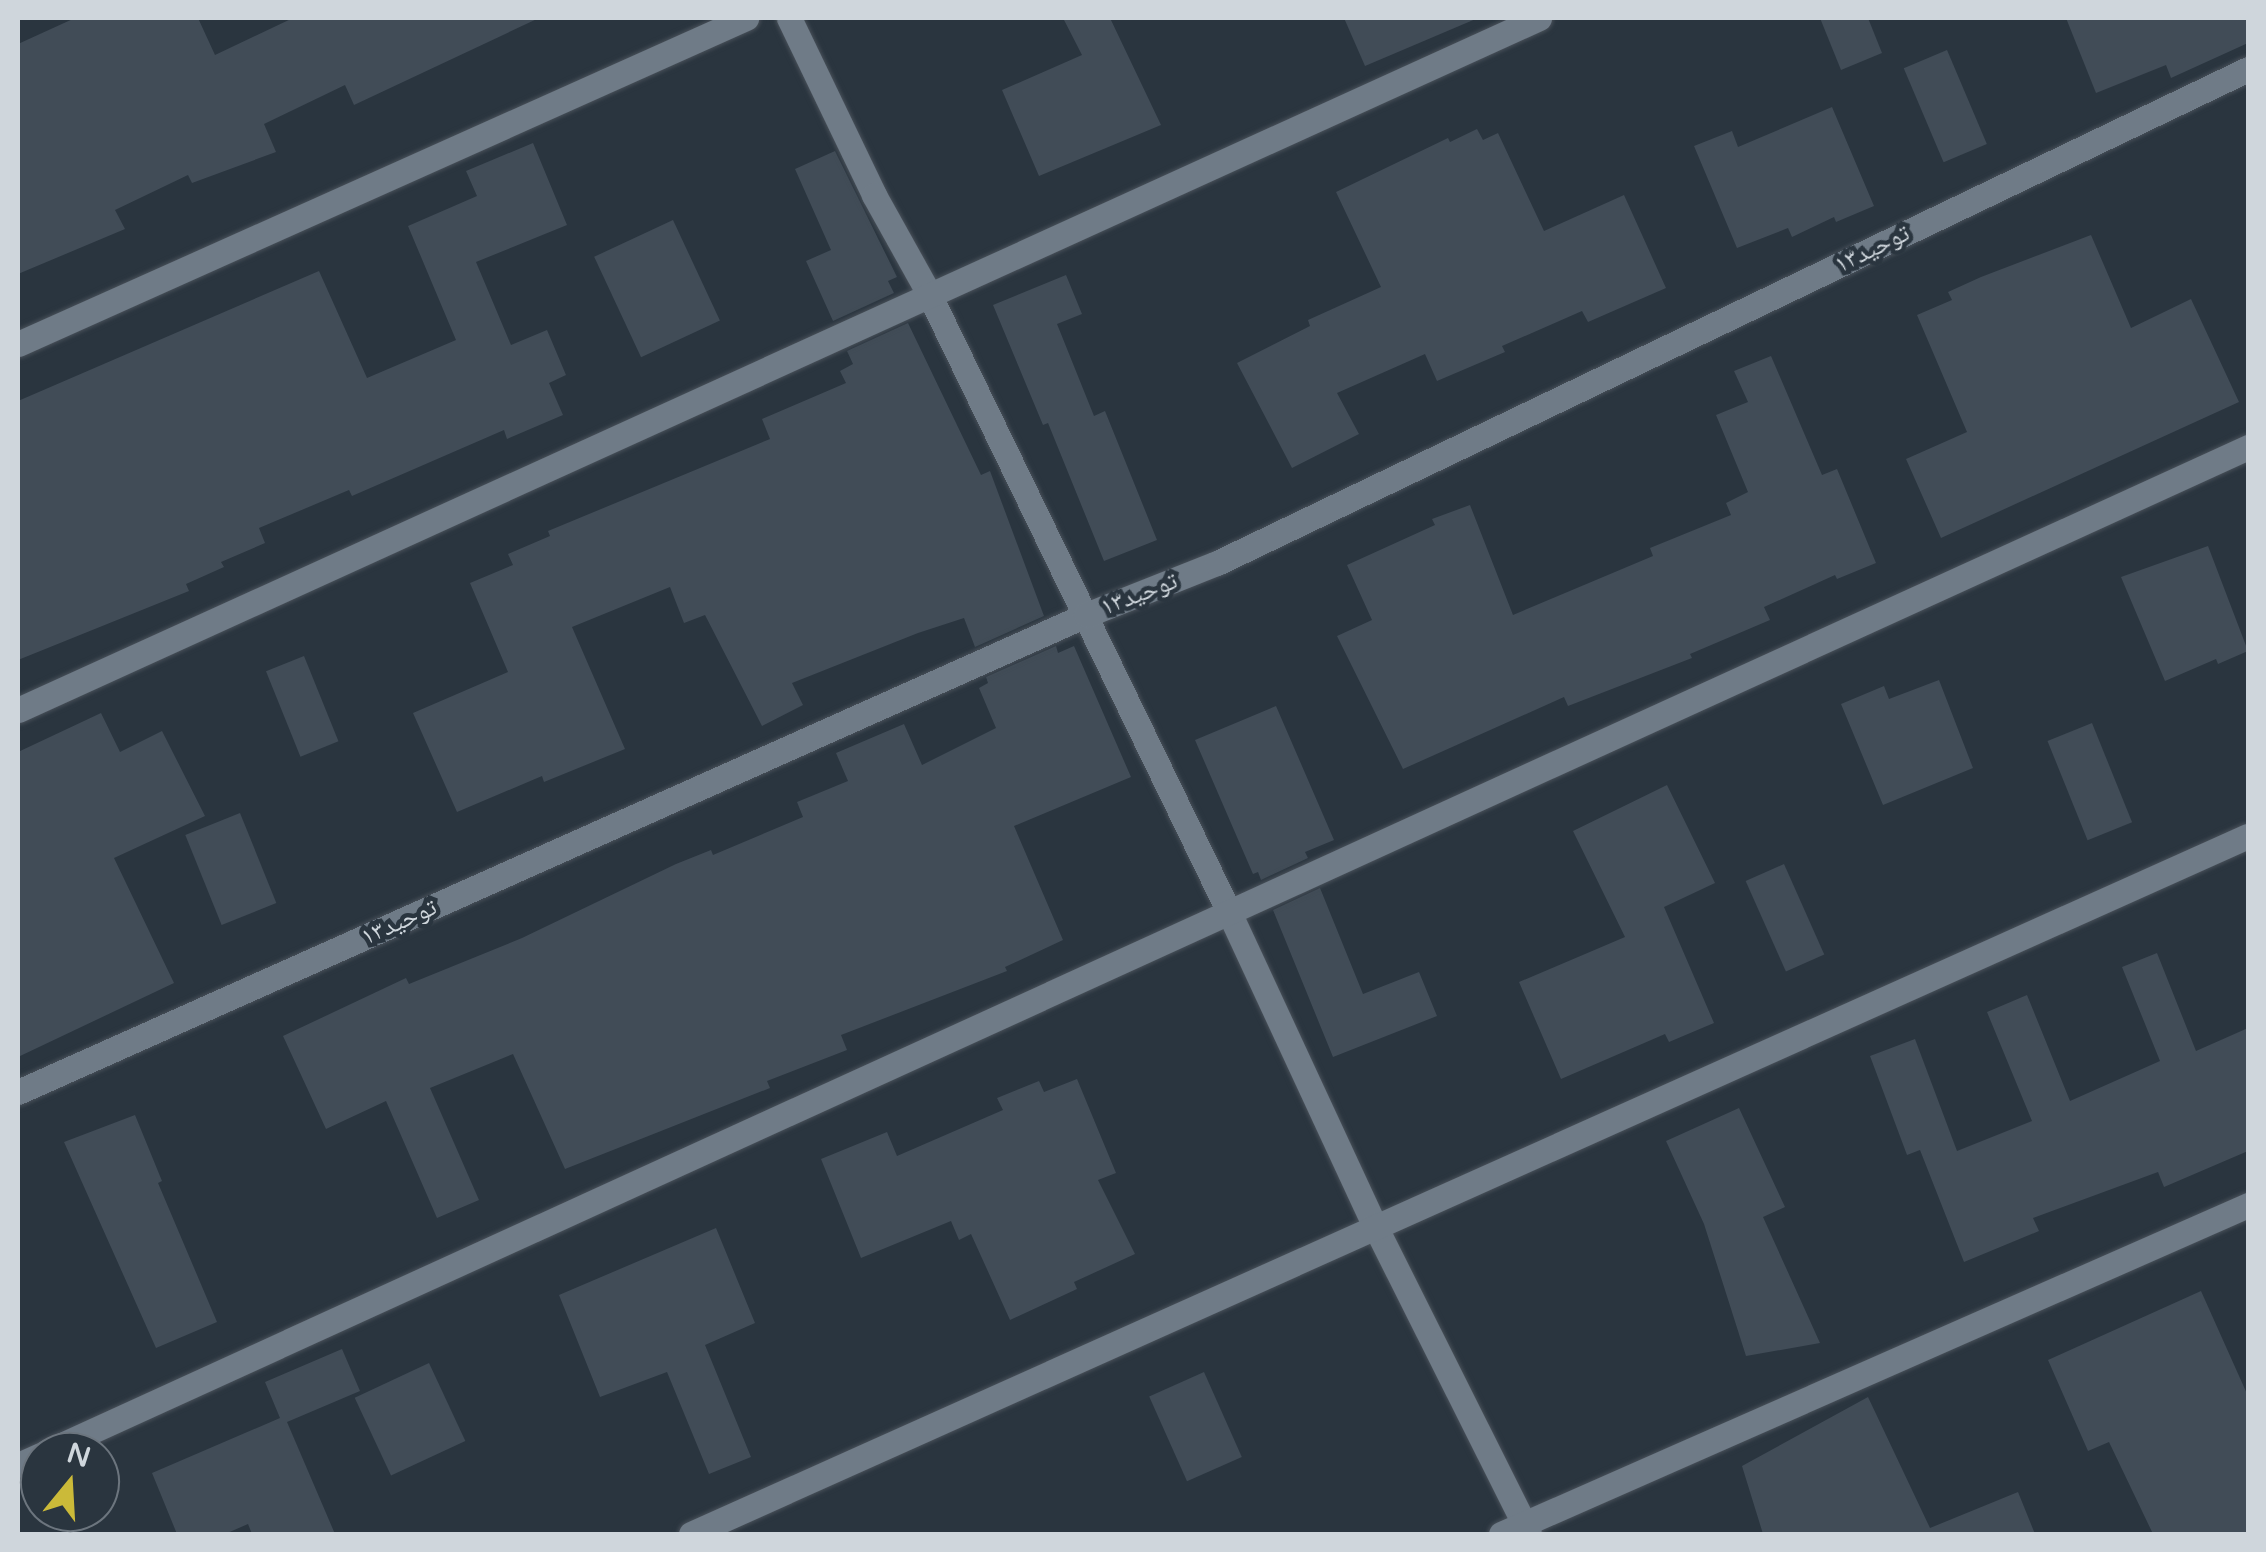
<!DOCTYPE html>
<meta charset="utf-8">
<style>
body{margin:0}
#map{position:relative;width:2266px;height:1552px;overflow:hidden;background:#2a353f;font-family:"Varela Round","Noto Naskh Arabic",sans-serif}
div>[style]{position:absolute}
.building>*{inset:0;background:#414c57;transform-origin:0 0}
.roads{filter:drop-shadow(0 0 2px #485059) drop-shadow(0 0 2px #485059)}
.minor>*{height:25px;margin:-12.5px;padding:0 12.5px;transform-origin:12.5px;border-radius:12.5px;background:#6f7b87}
span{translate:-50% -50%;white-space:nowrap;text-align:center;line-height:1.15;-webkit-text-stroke:9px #2a353f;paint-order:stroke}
.street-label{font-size:25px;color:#cfd6dc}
.frame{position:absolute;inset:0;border:20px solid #cfd6dc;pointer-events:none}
.north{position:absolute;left:20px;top:1432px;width:100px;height:100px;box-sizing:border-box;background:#2a353f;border:2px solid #6c757e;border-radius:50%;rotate:18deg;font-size:28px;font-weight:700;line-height:40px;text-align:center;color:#cfd6dc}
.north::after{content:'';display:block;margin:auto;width:35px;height:45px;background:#cbba39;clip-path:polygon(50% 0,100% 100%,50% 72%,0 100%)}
</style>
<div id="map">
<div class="building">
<div style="clip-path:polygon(75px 18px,198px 18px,215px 55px,293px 18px,539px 18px,354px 105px,345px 85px,264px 124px,276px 152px,192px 183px,188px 175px,115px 210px,125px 229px,18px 274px,18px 44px)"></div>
<div style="clip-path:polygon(1063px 18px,1110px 18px,1161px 125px,1039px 176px,1002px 90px,1082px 55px)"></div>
<div style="clip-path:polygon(1344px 18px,1478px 18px,1365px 66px)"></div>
<div style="clip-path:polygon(1820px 18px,1868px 18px,1882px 53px,1841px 70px)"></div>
<div style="clip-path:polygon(2066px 18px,2248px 18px,2248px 43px,2171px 78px,2166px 65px,2096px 93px)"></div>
<div style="left:1947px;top:50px;width:102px;height:47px;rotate:67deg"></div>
<div style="clip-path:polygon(1832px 107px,1874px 206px,1836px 222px,1834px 217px,1792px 237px,1788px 228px,1737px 248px,1694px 146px,1732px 131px,1738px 147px)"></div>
<div style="clip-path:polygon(1477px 129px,1483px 140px,1498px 133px,1544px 231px,1624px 195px,1666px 288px,1588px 322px,1582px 311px,1502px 346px,1505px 352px,1437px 381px,1425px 354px,1337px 393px,1359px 434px,1292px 468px,1237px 363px,1310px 326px,1308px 320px,1381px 287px,1336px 192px,1448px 138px,1450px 142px)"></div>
<div style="clip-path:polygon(533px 143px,567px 225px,476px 262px,511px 345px,547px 330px,566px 375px,549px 383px,563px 415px,507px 439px,504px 430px,352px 496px,349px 490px,259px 528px,265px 543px,221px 562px,224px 567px,186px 584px,189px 591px,18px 660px,18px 401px,319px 271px,367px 378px,456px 340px,408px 226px,477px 196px,466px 171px)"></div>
<div style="clip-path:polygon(835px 151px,897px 277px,888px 281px,894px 293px,833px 321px,806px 261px,831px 250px,795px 169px)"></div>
<div style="left:673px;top:220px;width:111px;height:87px;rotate:65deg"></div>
<div style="clip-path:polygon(2091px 235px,2131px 328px,2191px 299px,2239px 402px,1941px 538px,1906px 459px,1967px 432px,1917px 315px,1952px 300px,1948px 292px,1981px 277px)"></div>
<div style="clip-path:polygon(1066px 275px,1082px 314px,1057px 324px,1094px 416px,1105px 411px,1157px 540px,1104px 561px,1048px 423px,1043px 425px,993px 305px)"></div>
<div style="clip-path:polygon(908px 323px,981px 475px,990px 471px,1044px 616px,975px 647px,964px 618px,918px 633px,792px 683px,803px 705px,762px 726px,705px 615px,684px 623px,670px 587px,572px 627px,625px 749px,544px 782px,542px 776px,457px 812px,413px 713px,508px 672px,470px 583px,513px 565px,508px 554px,550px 536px,548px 531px,770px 439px,762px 419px,846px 383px,840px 371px,853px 364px,847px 351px)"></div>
<div style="clip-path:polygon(1771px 356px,1822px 475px,1837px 469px,1876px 563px,1837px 579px,1835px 575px,1764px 607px,1770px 620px,1690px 654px,1692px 658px,1568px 706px,1564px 697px,1403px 769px,1337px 636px,1372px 620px,1347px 565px,1435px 525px,1432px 519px,1470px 505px,1513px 615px,1653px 556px,1650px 548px,1731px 515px,1726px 503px,1748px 492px,1716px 415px,1748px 402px,1734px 371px)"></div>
<div style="clip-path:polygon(2208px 546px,2248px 651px,2218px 664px,2216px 659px,2165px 681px,2121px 577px)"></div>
<div style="clip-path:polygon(1056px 646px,1058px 653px,1074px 646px,1131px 777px,1014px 826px,1063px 940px,1005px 967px,1007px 971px,841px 1035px,847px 1050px,767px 1081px,770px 1088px,565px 1169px,513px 1054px,430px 1088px,479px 1200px,437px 1218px,386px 1101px,326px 1129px,283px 1036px,406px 978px,409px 984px,522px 938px,676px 864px,711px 850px,713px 855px,803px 817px,797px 802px,848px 781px,836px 753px,904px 724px,922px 765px,996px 728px,979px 688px,988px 683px,986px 677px)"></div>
<div style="left:304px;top:656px;width:92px;height:41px;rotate:68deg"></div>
<div style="clip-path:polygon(1939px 680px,1973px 768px,1883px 805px,1841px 704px,1884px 686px,1889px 699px)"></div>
<div style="clip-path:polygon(1276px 706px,1334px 840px,1305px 852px,1308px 858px,1261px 880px,1258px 872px,1253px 874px,1195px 740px)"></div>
<div style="clip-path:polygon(101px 713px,120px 752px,162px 731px,205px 816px,114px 858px,174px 983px,18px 1057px,18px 752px)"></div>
<div style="left:2092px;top:723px;width:107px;height:48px;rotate:68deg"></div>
<div style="clip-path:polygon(1667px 785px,1715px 883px,1664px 907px,1714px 1023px,1669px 1042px,1665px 1034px,1561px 1079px,1519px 982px,1625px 937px,1573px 831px)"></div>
<div style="left:240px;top:813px;width:97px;height:59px;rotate:68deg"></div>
<div style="left:1784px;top:864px;width:99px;height:42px;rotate:66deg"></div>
<div style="clip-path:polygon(1320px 888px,1363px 994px,1419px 972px,1437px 1016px,1333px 1057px,1273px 910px)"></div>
<div style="clip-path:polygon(2157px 953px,2196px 1051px,2248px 1028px,2248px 1151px,2164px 1187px,2158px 1172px,2033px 1218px,2039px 1231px,1964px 1262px,1920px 1150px,1907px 1155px,1870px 1056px,1915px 1039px,1957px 1151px,2032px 1121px,1987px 1012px,2027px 995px,2070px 1101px,2160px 1061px,2122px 967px)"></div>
<div style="clip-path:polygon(1077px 1079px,1116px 1173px,1098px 1180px,1135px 1254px,1074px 1282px,1077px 1289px,1010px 1320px,971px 1234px,959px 1240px,951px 1221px,861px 1258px,821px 1159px,887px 1132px,897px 1156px,1003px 1110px,997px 1098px,1039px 1081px,1044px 1092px)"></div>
<div style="clip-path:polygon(1739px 1108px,1785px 1207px,1763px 1217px,1820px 1343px,1746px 1356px,1704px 1224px,1666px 1141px)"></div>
<div style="clip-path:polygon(135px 1115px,162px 1181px,158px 1183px,217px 1322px,156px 1348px,64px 1142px)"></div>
<div style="clip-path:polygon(716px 1228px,755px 1323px,705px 1345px,751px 1457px,709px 1474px,667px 1372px,600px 1397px,559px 1295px)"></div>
<div style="clip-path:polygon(2201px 1291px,2248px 1396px,2248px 1534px,2153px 1534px,2109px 1442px,2088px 1451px,2048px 1360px)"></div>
<div style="clip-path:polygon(342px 1349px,360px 1391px,287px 1422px,335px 1534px,252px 1534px,248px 1524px,225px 1534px,177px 1534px,152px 1473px,280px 1418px,265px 1382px)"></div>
<div style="left:429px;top:1363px;width:86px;height:82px;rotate:65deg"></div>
<div style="left:1204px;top:1372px;width:93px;height:60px;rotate:66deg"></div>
<div style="clip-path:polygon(1868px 1397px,1930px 1528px,2018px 1492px,2035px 1534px,1763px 1534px,1742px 1466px)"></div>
</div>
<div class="roads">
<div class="minor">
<div style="left:789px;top:18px;width:196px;rotate:64.3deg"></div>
<div style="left:874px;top:195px;width:113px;rotate:60.9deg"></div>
<div style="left:929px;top:294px;width:687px;rotate:64.11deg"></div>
<div style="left:1229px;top:912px;width:346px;rotate:65.1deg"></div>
<div style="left:1375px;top:1226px;width:344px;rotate:63.4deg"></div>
<div style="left:18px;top:344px;width:798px;rotate:-24.12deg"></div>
<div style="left:18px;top:710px;width:1671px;rotate:-24.46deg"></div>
<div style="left:18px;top:1092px;width:1170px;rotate:-24.07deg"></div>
<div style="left:1086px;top:615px;width:141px;rotate:-21.7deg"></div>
<div style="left:1217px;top:563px;width:1143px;rotate:-25.6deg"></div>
<div style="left:46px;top:1452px;width:2421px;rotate:-24.53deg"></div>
<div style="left:18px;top:1465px;width:24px;rotate:-24deg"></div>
<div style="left:691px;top:1534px;width:1706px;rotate:-24.15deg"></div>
<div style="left:1501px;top:1534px;width:816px;rotate:-23.77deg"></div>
</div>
</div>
<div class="street-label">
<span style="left:1872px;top:249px;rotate:-26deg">توحید۱۳</span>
<span style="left:1139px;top:594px;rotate:-21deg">توحید۱۳</span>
<span style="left:399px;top:922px;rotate:-24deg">توحید۱۳</span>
</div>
<div class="frame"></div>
<div class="north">N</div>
</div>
